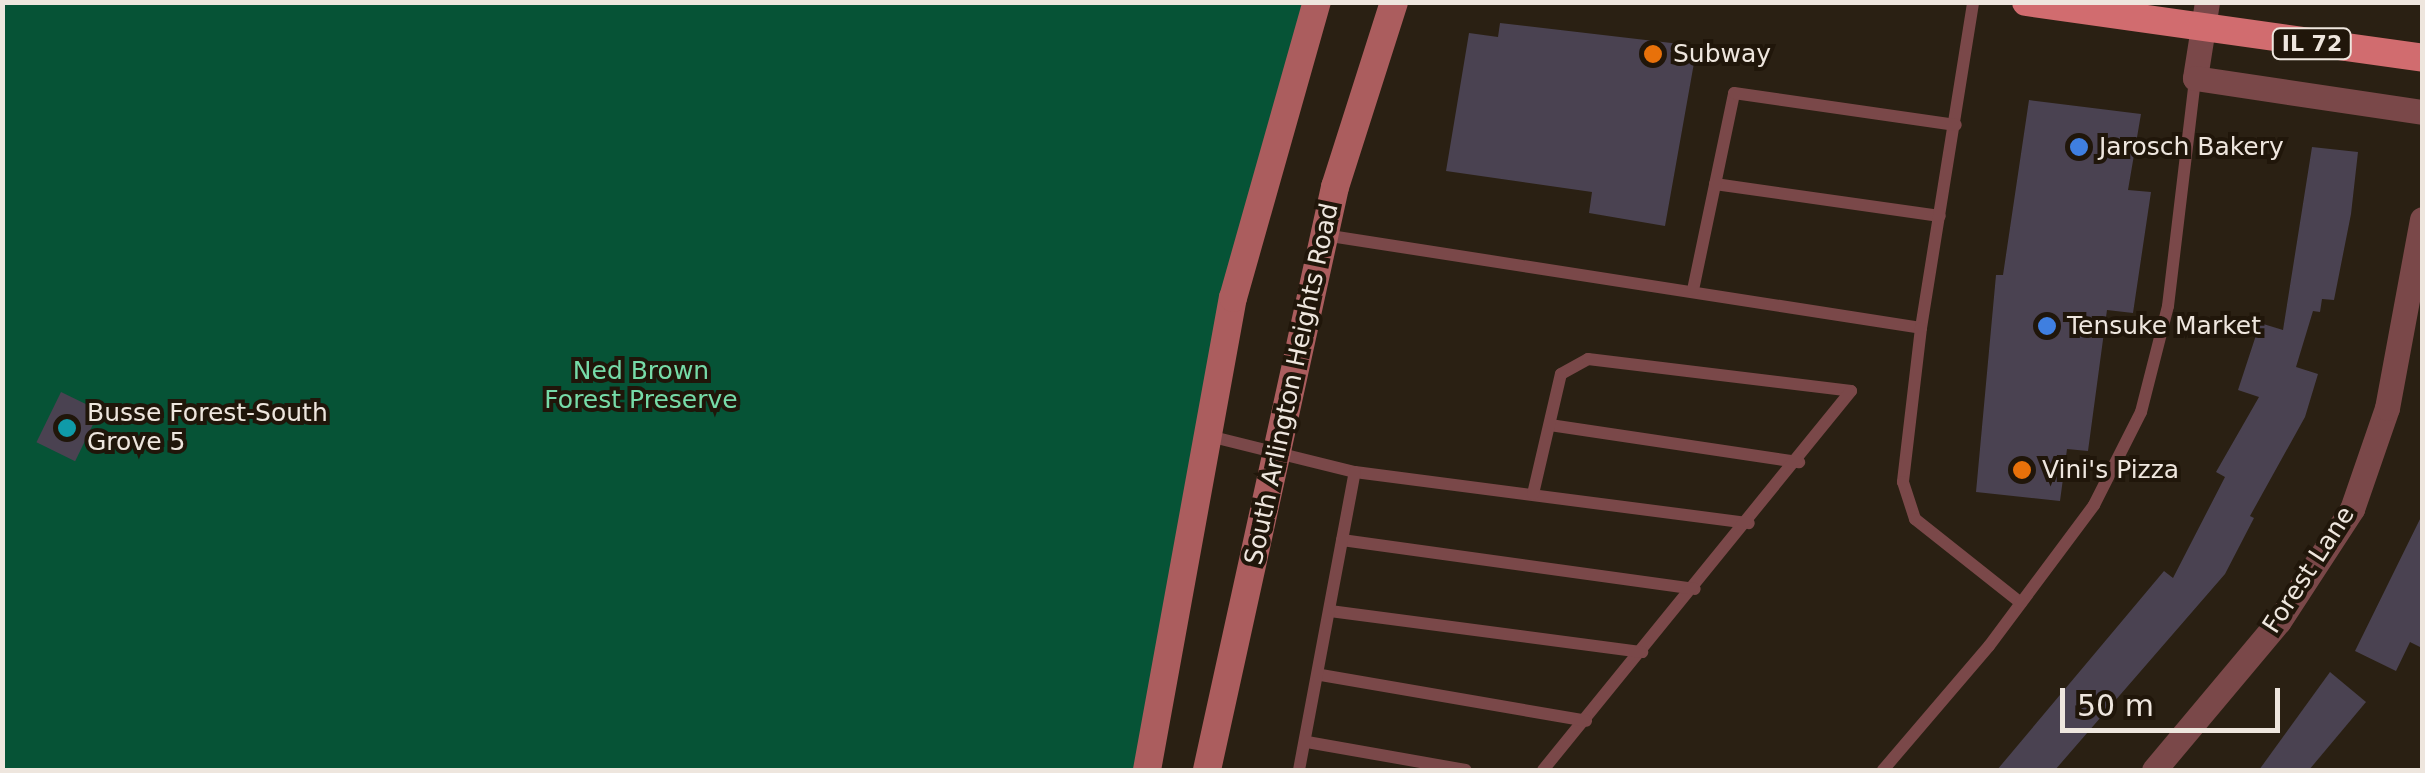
<!DOCTYPE html>
<style>
body{margin:0}
#map{position:relative;width:2425px;height:773px;overflow:hidden;background:#2a2013;font-family:"DejaVu Sans",sans-serif}
div>[style]{position:absolute}
.green>*{inset:0;background:#065336}
.building>*{inset:0;background:#4a4251;transform-origin:0 0}
.service>*{height:12px;margin:-6px;padding:0 6px;transform-origin:6px;border-radius:6px;background:#7a4849}
.minor>*{height:25px;margin:-12.5px;padding:0 12.5px;transform-origin:12.5px;border-radius:12.5px;background:#7a4849}
.secondary>*{height:28px;margin:-14px;padding:0 14px;transform-origin:14px;border-radius:14px;background:#ab5d5e}
.primary>*{height:28px;margin:-14px;padding:0 14px;transform-origin:14px;border-radius:14px;background:#d16c6f}
.dots>*{width:28px;height:28px;translate:-50% -50%;box-sizing:border-box;border:5px solid #20160a;border-radius:50%}
span{translate:-50% -50%;white-space:nowrap;text-align:center;line-height:1.15;-webkit-text-stroke:8px #20160a;paint-order:stroke}
.shield-label span{padding:2px 8px;background:#20160a;border:2px solid;border-radius:8px;-webkit-text-stroke-width:0}
.shield-label{font-size:22px;color:#eee6de;font-weight:700}
.poi-label{font-size:25px;color:#eee6de}
.left{translate:0 -50%;text-align:left}
.park-label{font-size:25px;color:#76dba8}
.street-label{font-size:25px;color:#eee6de}
.frame{position:absolute;inset:0;border:5px solid #eee6de;pointer-events:none}
.scale{position:absolute;left:2060px;top:688px;width:220px;height:45px;box-sizing:border-box;border:5px solid #eee6de;border-top:0;padding-left:12px;font-size:30px;line-height:35px;white-space:nowrap;color:#eee6de;-webkit-text-stroke:8px #20160a;paint-order:stroke}
</style>
<div id="map">
<div class="green">
<div style="clip-path:polygon(2px 3px,1313px 3px,1292px 72px,1147px 770px,3px 770px)"></div>
</div>
<div class="building">
<div style="clip-path:polygon(1500px 23px,1697px 46px,1665px 226px,1589px 213px,1592px 192px,1446px 171px,1469px 33px,1498px 37px)"></div>
<div style="clip-path:polygon(2029px 100px,2141px 114px,2128px 190px,2151px 192px,2133px 313px,2107px 310px,2088px 451px,2067px 449px,2060px 501px,1976px 492px,1996px 275px,2003px 275px)"></div>
<div style="clip-path:polygon(2312px 147px,2358px 152px,2351px 214px,2334px 300px,2322px 299px,2320px 312px,2313px 311px,2296px 367px,2318px 374px,2305px 417px,2250px 516px,2254px 518px,2225px 574px,2055px 770px,1997px 770px,2164px 571px,2173px 578px,2225px 477px,2216px 472px,2259px 397px,2238px 390px,2260px 323px,2283px 330px)"></div>
<div style="left:61px;top:392px;width:43px;height:56px;rotate:26deg"></div>
<div style="clip-path:polygon(2422px 515px,2422px 648px,2410px 642px,2396px 671px,2355px 651px)"></div>
<div style="clip-path:polygon(2330px 672px,2366px 702px,2309px 770px,2259px 770px)"></div>
</div>
<div class="service">
<div style="left:1715px;top:184px;width:227px;rotate:8.1deg"></div>
<div style="left:1324px;top:235px;width:604px;rotate:8.85deg"></div>
<div style="left:1921px;top:328px;width:330px;rotate:-80.9deg"></div>
<div style="left:1693px;top:290px;width:201px;rotate:-78.2deg"></div>
<div style="left:1734px;top:93px;width:224px;rotate:8.2deg"></div>
<div style="left:1921px;top:328px;width:155px;rotate:96.7deg"></div>
<div style="left:1903px;top:482px;width:39px;rotate:72deg"></div>
<div style="left:1915px;top:519px;width:135px;rotate:38.4deg"></div>
<div style="left:1550px;top:425px;width:252px;rotate:8.5deg"></div>
<div style="left:1209px;top:436px;width:150px;rotate:13.9deg"></div>
<div style="left:1355px;top:472px;width:397px;rotate:7.4deg"></div>
<div style="left:1533px;top:494px;width:123px;rotate:-76.9deg"></div>
<div style="left:1561px;top:374px;width:31px;rotate:-29deg"></div>
<div style="left:1588px;top:359px;width:265px;rotate:6.9deg"></div>
<div style="left:1851px;top:391px;width:488px;rotate:129.1deg"></div>
<div style="left:1342px;top:540px;width:356px;rotate:7.9deg"></div>
<div style="left:1330px;top:611px;width:315px;rotate:7.5deg"></div>
<div style="left:1321px;top:675px;width:269px;rotate:9.8deg"></div>
<div style="left:1307px;top:742px;width:161px;rotate:10deg"></div>
<div style="left:1299px;top:770px;width:303px;rotate:-79.4deg"></div>
<div style="left:1883px;top:770px;width:163px;rotate:-49.5deg"></div>
<div style="left:1989px;top:646px;width:176px;rotate:-53.3deg"></div>
<div style="left:2094px;top:505px;width:104px;rotate:-63.2deg"></div>
<div style="left:2141px;top:412px;width:109px;rotate:-75.7deg"></div>
<div style="left:2168px;top:306px;width:230px;rotate:-83.2deg"></div>
</div>
<div class="minor">
<div style="left:2207px;top:2px;width:77px;rotate:99deg"></div>
<div style="left:2195px;top:78px;width:230px;rotate:8.5deg"></div>
<div style="left:2154px;top:770px;width:194px;rotate:-50deg"></div>
<div style="left:2279px;top:621px;width:134px;rotate:-56.9deg"></div>
<div style="left:2352px;top:509px;width:107px;rotate:-70.9deg"></div>
<div style="left:2387px;top:408px;width:192px;rotate:-79.5deg"></div>
</div>
<div class="secondary">
<div style="left:1147px;top:770px;width:480px;rotate:-79.7deg"></div>
<div style="left:1233px;top:298px;width:308px;rotate:-74.2deg"></div>
<div style="left:1207px;top:770px;width:597px;rotate:-77.62deg"></div>
<div style="left:1335px;top:187px;width:194px;rotate:-72.3deg"></div>
</div>
<div class="primary">
<div style="left:2026px;top:2px;width:400px;rotate:8deg"></div>
</div>
<div class="dots">
<div style="left:1653px;top:54px;background:#e8710a"></div>
<div style="left:2079px;top:147px;background:#3f7fe0"></div>
<div style="left:2047px;top:326px;background:#3f7fe0"></div>
<div style="left:67px;top:428px;background:#0f9aa8"></div>
<div style="left:2022px;top:470px;background:#e8710a"></div>
</div>
<div class="shield-label">
<span style="left:2312px;top:44px">IL 72</span>
</div>
<div class="poi-label">
<span class="left" style="left:1673px;top:54px">Subway</span>
<span class="left" style="left:2099px;top:147px">Jarosch Bakery</span>
<span class="left" style="left:2067px;top:326px">Tensuke Market</span>
<span class="left" style="left:87px;top:428px">Busse Forest-South<br>Grove 5</span>
<span class="left" style="left:2042px;top:470px">Vini's Pizza</span>
</div>
<div class="park-label">
<span style="left:641px;top:386px">Ned Brown<br>Forest Preserve</span>
</div>
<div class="street-label">
<span style="left:1292px;top:384px;rotate:-78deg">South Arlington Heights Road</span>
<span style="left:2309px;top:570px;rotate:-57deg">Forest Lane</span>
</div>
<div class="frame"></div>
<div class="scale">50 m</div>
</div>
